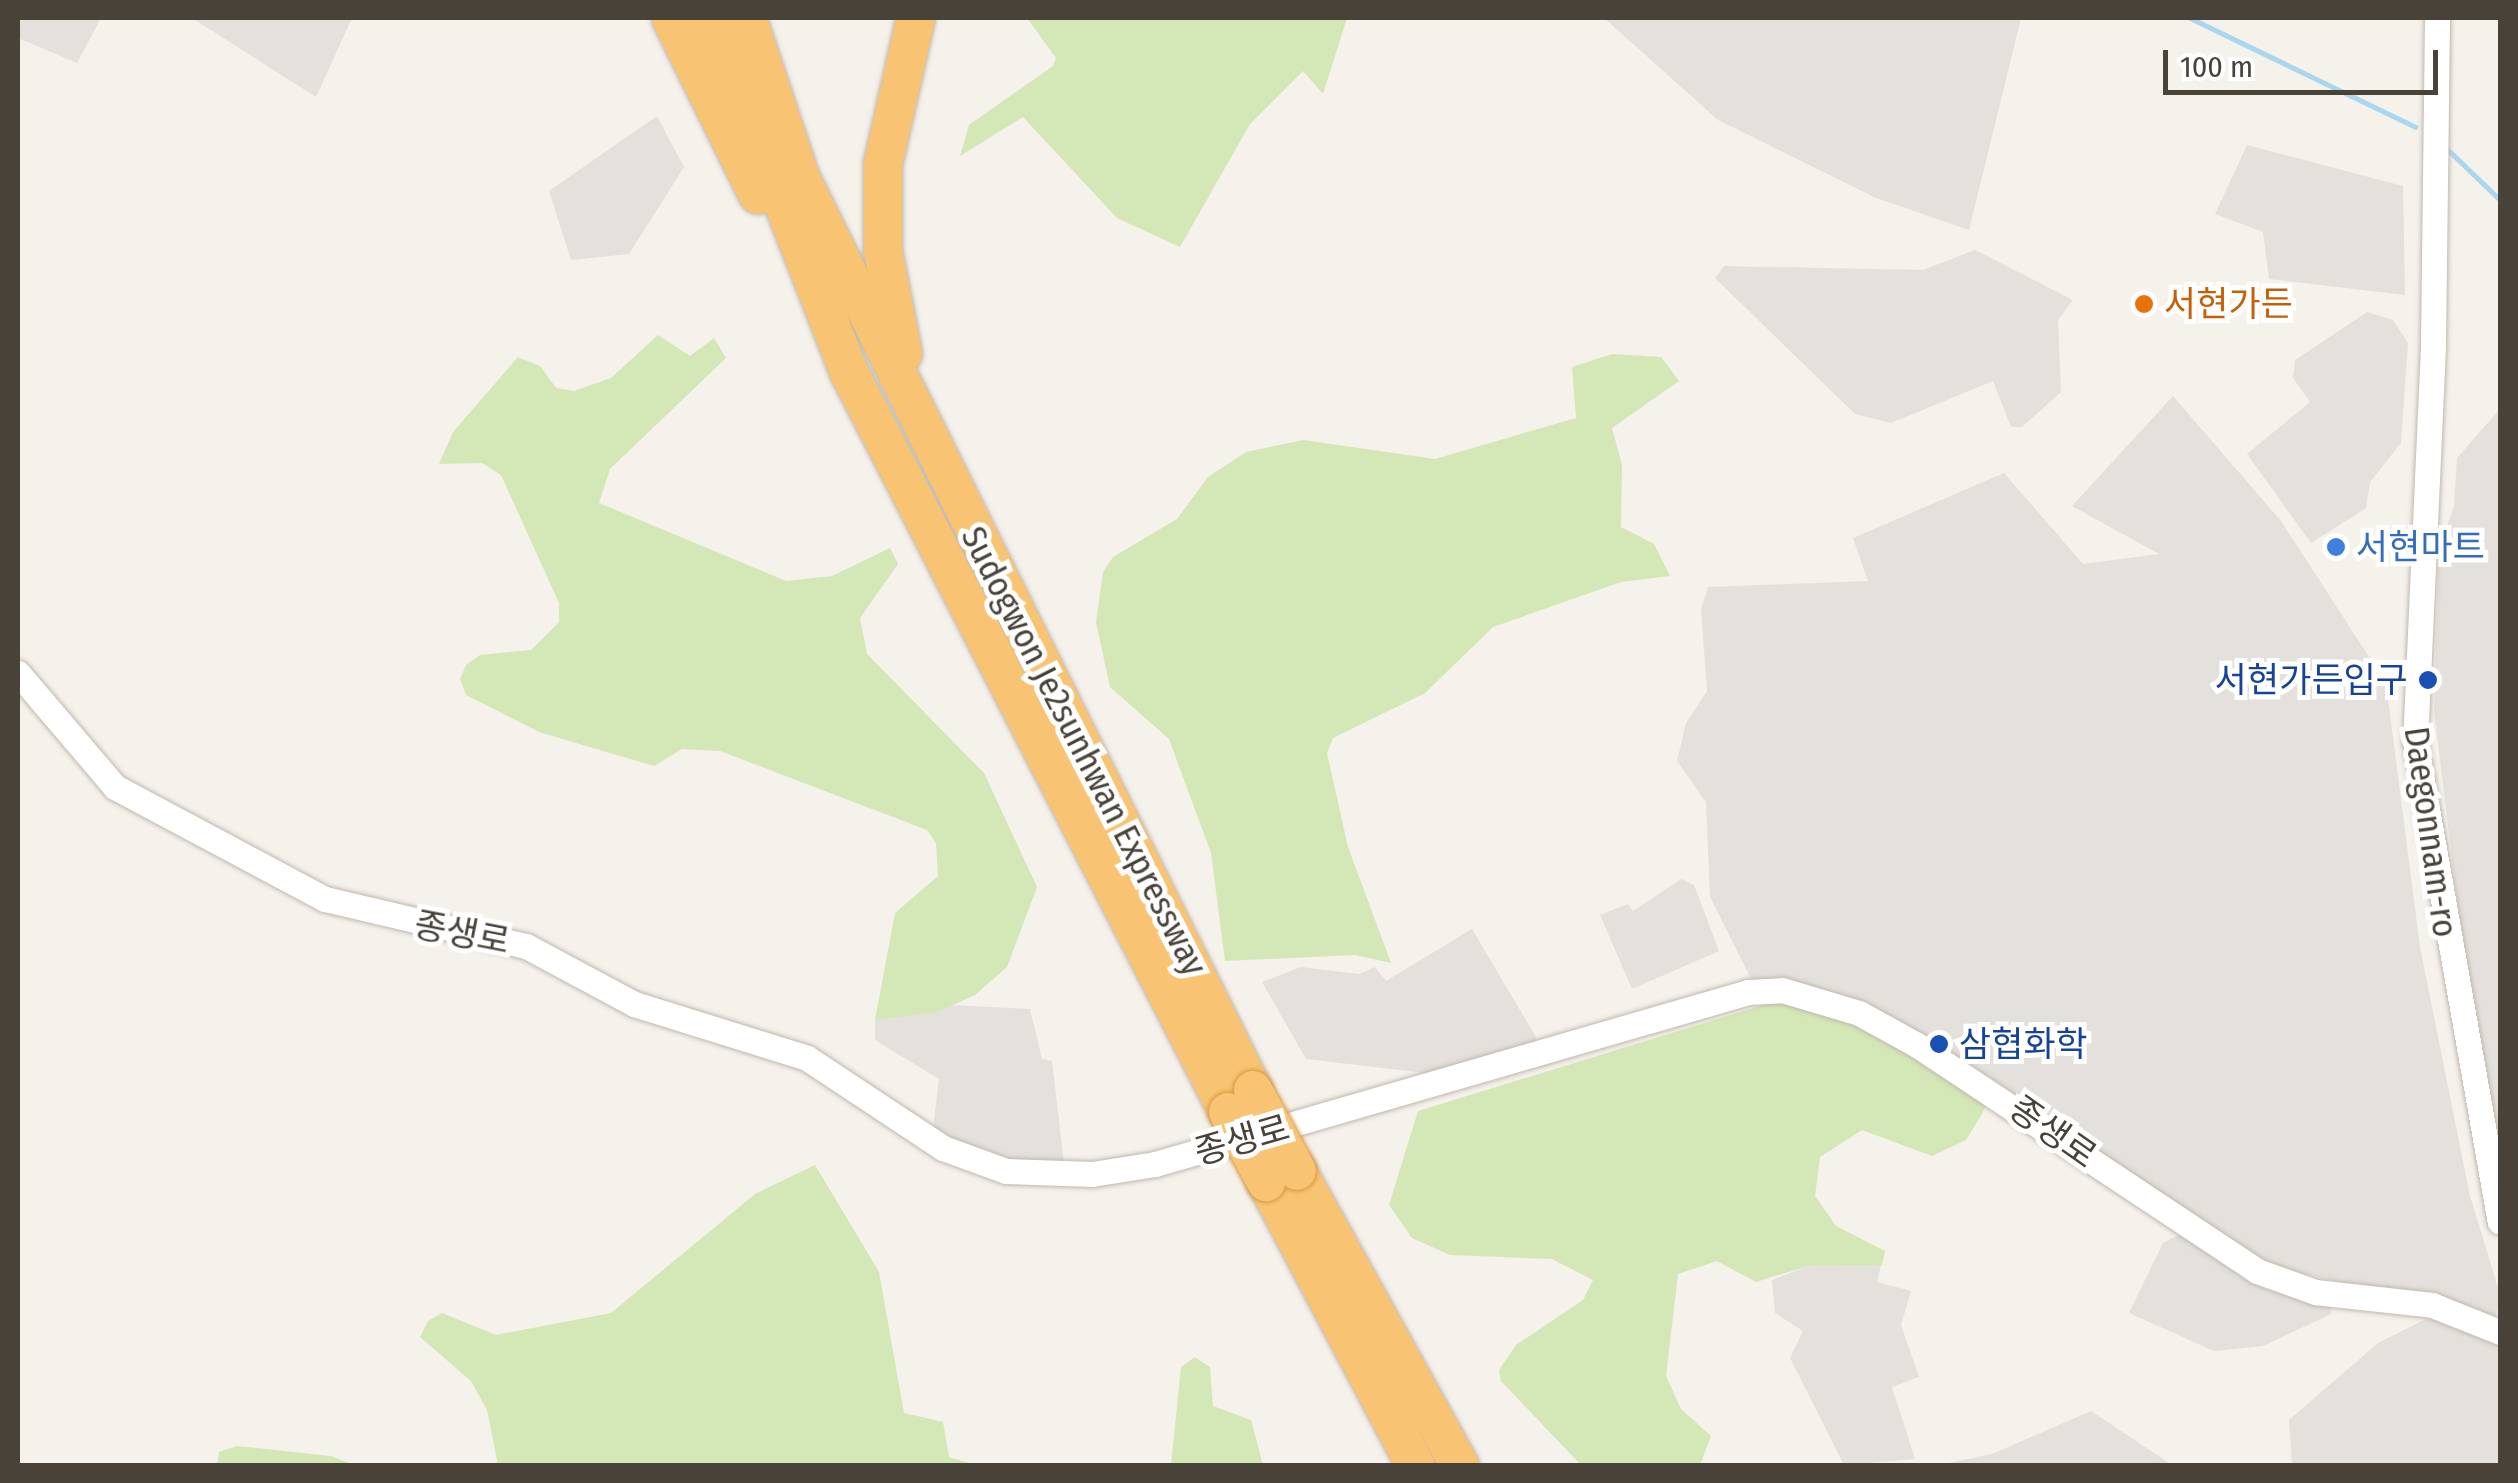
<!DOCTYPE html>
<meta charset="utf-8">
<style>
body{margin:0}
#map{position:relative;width:2518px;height:1483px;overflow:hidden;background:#f5f1eb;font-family:"Fira Sans Condensed","Noto Sans KR",sans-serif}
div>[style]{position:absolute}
.industrial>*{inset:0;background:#e4e0dc}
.green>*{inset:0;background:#d4e7b6}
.stream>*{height:5px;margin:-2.5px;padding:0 2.5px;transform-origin:2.5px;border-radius:2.5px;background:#aad6ee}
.roads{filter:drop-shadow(0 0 2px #c0b8ad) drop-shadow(0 0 2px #c0b8ad)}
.minor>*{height:25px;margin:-12.5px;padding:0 12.5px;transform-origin:12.5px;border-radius:12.5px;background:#fff}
.highway>*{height:38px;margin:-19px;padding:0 19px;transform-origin:19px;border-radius:19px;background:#f8c473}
.bridges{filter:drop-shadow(0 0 2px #d89842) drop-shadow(0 0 2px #d89842)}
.highway-bridge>*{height:38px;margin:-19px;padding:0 19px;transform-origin:19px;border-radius:19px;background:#f8c473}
.dots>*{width:28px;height:28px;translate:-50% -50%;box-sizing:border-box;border:5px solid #fff;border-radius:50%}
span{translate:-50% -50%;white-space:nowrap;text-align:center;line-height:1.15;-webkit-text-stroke:10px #fff;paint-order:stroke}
.food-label{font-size:35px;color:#c56008}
.left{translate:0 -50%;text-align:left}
.shop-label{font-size:35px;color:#366cbe}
.transit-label{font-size:35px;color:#164399}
.right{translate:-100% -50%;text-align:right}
.street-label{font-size:35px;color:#494239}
.frame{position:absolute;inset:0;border:20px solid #494239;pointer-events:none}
.scale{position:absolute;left:2163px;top:50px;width:275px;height:45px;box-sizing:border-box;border:5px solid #494239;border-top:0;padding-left:12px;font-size:30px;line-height:35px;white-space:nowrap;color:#494239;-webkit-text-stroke:8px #fff;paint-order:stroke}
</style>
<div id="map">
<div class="industrial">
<div style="clip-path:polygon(18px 18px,101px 18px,77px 63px,18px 38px)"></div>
<div style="clip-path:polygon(192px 18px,352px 18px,316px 97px)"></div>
<div style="clip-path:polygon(1604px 18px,2021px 18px,1969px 230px,1876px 198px,1718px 120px)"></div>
<div style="clip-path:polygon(657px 116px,684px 167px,629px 254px,571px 260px,549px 191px)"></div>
<div style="clip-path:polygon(2247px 145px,2403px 186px,2405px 295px,2269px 279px,2263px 232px,2215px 214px)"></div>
<div style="clip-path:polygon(1975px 250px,2073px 300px,2058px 320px,2061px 392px,2022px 427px,2011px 427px,1993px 381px,1891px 423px,1855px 414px,1715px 278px,1724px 266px,1923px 270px)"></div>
<div style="clip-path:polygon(2367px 312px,2393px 320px,2408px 343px,2401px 443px,2370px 482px,2366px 508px,2311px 543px,2247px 454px,2310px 402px,2293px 378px,2295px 360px)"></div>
<div style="clip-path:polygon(2173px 396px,2281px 521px,2386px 683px,2420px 947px,2470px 1196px,2500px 1294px,2496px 1317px,2264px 1265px,2071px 1136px,1752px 981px,1710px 897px,1706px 802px,1677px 761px,1686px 723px,1707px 691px,1701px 609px,1708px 587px,1868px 581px,1853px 538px,2004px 473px,2083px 564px,2159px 554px,2072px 506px)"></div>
<div style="clip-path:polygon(2498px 411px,2500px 414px,2500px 1164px,2468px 987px,2434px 712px,2439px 547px,2454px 507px,2457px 458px)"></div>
<div style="clip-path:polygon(1681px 879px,1694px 885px,1719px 951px,1632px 989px,1600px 915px,1628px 904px,1633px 911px)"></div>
<div style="clip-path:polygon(1472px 929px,1546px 1054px,1451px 1076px,1306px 1059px,1262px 982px,1301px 967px,1359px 974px,1375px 967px,1386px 981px)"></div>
<div style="clip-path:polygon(951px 1005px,1030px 1009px,1042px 1059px,1052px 1061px,1065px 1172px,998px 1165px,933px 1128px,939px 1079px,875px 1040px,875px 1020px)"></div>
<div style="clip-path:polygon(2181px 1234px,2331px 1304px,2331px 1314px,2263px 1346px,2214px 1351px,2129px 1313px,2163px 1243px)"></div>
<div style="clip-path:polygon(1881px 1265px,1877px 1282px,1911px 1291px,1901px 1325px,1919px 1377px,1892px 1387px,1915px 1459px,1844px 1465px,1790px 1358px,1803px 1331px,1775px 1313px,1772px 1280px,1808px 1266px)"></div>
<div style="clip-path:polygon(2436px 1314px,2500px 1346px,2500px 1465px,2292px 1465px,2289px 1420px,2378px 1343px)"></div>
<div style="clip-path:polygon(2091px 1411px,2172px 1465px,1939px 1465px,1992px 1454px)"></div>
</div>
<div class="green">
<div style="clip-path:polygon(1027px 18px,1347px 18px,1323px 94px,1303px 71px,1250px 124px,1180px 247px,1117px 218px,1023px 117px,960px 156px,969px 125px,1053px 66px,1056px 58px)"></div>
<div style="clip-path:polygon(658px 335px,690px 356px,714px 338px,726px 358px,610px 469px,599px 503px,786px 581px,832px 576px,890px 548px,898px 564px,860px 618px,867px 654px,984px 773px,1037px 887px,1007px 967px,975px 995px,937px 1012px,875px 1020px,895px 913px,938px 876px,936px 843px,927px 830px,720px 751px,682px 749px,654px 766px,539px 732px,466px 695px,460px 679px,466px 665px,480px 655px,531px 650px,559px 622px,559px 603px,501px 475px,482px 463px,439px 464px,453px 432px,518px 357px,540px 366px,556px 388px,574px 391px,611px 378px)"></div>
<div style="clip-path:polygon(1612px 354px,1661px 357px,1679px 381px,1612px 428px,1622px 465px,1621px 527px,1654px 544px,1670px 576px,1621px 582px,1493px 627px,1425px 693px,1333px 738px,1327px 753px,1348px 847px,1391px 963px,1355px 955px,1225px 961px,1211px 853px,1169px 739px,1110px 687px,1096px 622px,1103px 572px,1113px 557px,1177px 519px,1208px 477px,1246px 452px,1303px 440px,1435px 459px,1576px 418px,1572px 367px)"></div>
<div style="clip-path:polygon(1776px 1001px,1856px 1023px,1988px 1099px,1982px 1114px,1966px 1140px,1932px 1156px,1862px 1130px,1820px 1157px,1815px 1196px,1836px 1226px,1885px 1251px,1882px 1265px,1808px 1266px,1756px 1282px,1717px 1261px,1678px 1274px,1666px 1376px,1681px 1409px,1711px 1436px,1700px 1465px,1581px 1465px,1501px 1381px,1499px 1370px,1516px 1345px,1583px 1300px,1593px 1280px,1552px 1259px,1450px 1255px,1412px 1238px,1389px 1205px,1418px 1111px)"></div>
<div style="clip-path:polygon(815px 1165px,879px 1272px,904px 1413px,943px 1422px,949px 1457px,975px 1465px,498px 1465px,487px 1410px,471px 1381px,420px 1337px,428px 1321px,442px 1313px,496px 1335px,611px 1313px,755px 1194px)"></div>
<div style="clip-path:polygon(1195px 1357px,1210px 1367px,1213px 1406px,1251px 1420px,1263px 1465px,1171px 1465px,1181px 1367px)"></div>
<div style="clip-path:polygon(237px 1446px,331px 1456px,354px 1465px,217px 1465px,219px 1452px)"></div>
</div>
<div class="stream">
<div style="left:2190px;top:18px;width:250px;rotate:25.8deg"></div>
<div style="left:2445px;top:147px;width:76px;rotate:43.9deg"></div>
</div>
<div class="roads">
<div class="minor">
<div style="left:2437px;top:18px;width:329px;rotate:90.7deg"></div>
<div style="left:2433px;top:347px;width:394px;rotate:92.6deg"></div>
<div style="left:2415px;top:741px;width:488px;rotate:80deg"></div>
<div style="left:18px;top:673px;width:150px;rotate:49.6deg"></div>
<div style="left:115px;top:787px;width:238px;rotate:28.1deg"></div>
<div style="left:325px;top:899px;width:206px;rotate:13.2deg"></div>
<div style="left:526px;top:946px;width:123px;rotate:28.2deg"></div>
<div style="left:634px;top:1004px;width:181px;rotate:17.3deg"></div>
<div style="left:807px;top:1058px;width:163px;rotate:33.5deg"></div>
<div style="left:943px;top:1148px;width:67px;rotate:20.1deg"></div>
<div style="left:1006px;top:1171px;width:86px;rotate:2deg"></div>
<div style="left:1092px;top:1174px;width:64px;rotate:-9deg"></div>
<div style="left:1155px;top:1164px;width:617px;rotate:-16.17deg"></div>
<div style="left:1748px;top:992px;width:34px;rotate:-3deg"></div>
<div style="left:1782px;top:990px;width:80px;rotate:16.6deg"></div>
<div style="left:1859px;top:1013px;width:66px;rotate:28.9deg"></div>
<div style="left:1917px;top:1045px;width:408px;rotate:33.6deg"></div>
<div style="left:2257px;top:1271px;width:62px;rotate:19.9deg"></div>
<div style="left:2315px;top:1292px;width:118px;rotate:6.3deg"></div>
<div style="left:2432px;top:1305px;width:73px;rotate:21.7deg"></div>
</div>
<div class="highway">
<div style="left:671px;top:18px;width:197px;rotate:63.8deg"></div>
<div style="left:711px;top:18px;width:380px;rotate:68.7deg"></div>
<div style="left:849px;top:372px;width:831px;rotate:62.88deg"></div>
<div style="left:747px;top:18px;width:170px;rotate:71.5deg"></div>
<div style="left:801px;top:179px;width:1017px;rotate:63.61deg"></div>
<div style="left:903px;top:354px;width:105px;rotate:-101deg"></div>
<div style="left:883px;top:251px;width:87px;rotate:-90deg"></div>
<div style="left:883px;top:164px;width:150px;rotate:-77.3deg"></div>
<div style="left:1297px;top:1171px;width:337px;rotate:61.1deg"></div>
<div style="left:1266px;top:1182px;width:321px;rotate:62.2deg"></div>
</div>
</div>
<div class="bridges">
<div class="highway-bridge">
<div style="left:1253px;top:1090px;width:92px;rotate:61.5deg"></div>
<div style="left:1228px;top:1112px;width:80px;rotate:61.5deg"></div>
</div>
</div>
<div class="dots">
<div style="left:2144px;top:304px;background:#e8710a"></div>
<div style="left:2336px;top:547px;background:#3f7fe0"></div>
<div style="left:2428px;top:680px;background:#1a4fb4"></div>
<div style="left:1939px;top:1044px;background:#1a4fb4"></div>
</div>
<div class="food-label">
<span class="left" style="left:2164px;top:304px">서현가든</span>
</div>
<div class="shop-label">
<span class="left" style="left:2356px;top:547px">서현마트</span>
</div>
<div class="transit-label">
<span class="right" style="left:2408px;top:680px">서현가든입구</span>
<span class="left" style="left:1959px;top:1044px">삼협화학</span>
</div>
<div class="street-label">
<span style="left:1084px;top:751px;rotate:63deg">Sudogwon Je2sunhwan Expressway</span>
<span style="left:2431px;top:832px;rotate:82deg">Daegonnam-ro</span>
<span style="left:462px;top:933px;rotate:11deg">종생로</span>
<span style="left:2053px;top:1132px;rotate:35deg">종생로</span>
<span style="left:1242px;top:1140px;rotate:-16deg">종생로</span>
</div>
<div class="frame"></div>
<div class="scale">100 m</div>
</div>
